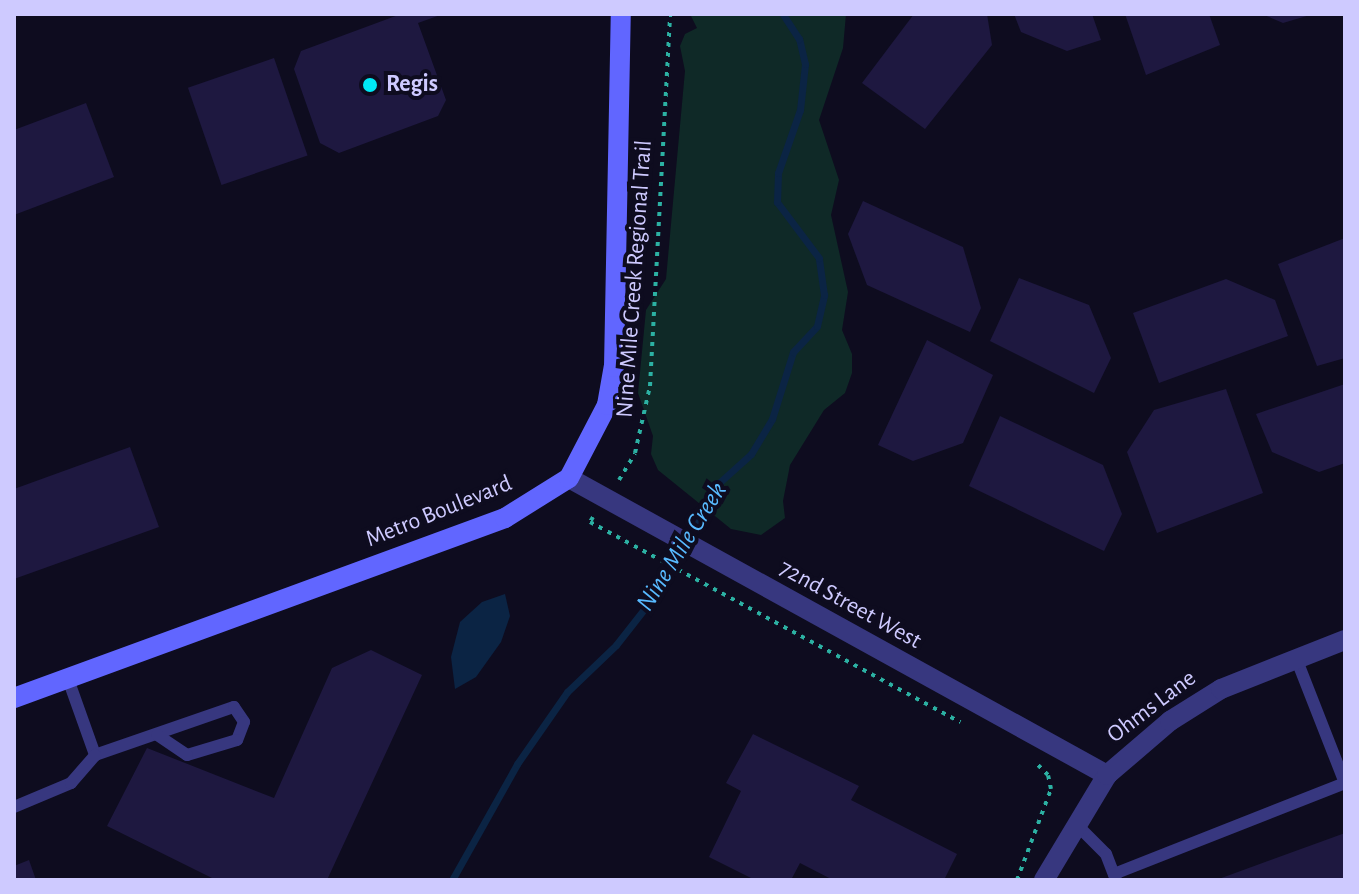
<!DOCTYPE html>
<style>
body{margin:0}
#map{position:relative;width:1359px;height:894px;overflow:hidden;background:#0e0c1f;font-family:"Alegreya Sans",sans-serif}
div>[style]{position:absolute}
.green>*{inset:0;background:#0f2927}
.water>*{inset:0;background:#0b2444}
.stream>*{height:7px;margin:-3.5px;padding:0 3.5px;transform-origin:3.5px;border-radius:3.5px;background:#0b2444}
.building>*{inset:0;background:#1e1840;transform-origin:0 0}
.path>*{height:4px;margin-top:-2px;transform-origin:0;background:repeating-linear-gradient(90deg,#2cb1a3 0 4px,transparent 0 10px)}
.lane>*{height:12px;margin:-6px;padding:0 6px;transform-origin:6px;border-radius:6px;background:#37377f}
.street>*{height:20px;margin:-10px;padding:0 10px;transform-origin:10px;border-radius:10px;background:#37377f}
.secondary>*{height:20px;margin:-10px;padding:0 10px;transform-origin:10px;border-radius:10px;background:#6166ff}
.dots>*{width:22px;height:22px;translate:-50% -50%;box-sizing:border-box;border:4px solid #0e0c1f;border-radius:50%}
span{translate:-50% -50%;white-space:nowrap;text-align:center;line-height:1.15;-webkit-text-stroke:8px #0e0c1f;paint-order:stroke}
.poi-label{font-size:24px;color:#cecaff;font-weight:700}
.left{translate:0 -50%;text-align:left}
.street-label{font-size:24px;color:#cecaff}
.water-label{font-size:26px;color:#58baff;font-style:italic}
.frame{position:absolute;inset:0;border:16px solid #cecaff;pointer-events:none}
</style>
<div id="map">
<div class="green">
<div style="clip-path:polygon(690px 14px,846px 14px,843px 48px,819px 120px,839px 180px,831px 215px,848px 292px,842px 330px,852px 354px,852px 373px,845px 393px,824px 410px,790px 465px,783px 501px,785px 518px,761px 535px,731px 529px,658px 470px,651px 454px,653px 436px,638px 393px,646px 310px,666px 279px,685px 71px,680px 46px,685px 34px,697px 28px)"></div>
</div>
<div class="water">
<div style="clip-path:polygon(505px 594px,510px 616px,501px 642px,476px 677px,455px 689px,451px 657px,460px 622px,482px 602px)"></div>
</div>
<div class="stream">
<div style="left:452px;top:880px;width:133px;rotate:-60.7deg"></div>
<div style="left:517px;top:764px;width:88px;rotate:-55.2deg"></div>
<div style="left:567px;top:692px;width:68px;rotate:-43.8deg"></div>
<div style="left:616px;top:645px;width:83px;rotate:-51.9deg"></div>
<div style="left:667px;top:580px;width:111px;rotate:-61.6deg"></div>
<div style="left:720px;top:482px;width:42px;rotate:-42.1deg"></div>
<div style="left:751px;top:454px;width:41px;rotate:-59deg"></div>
<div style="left:772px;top:419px;width:70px;rotate:-72.6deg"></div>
<div style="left:793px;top:352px;width:35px;rotate:-47deg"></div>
<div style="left:817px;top:326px;width:32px;rotate:-77deg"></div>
<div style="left:824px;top:295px;width:37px;rotate:-98deg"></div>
<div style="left:819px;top:258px;width:70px;rotate:-126.9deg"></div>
<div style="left:777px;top:202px;width:29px;rotate:-88deg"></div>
<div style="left:778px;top:173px;width:67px;rotate:-70.8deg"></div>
<div style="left:800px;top:110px;width:46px;rotate:-83.8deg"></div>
<div style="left:805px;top:64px;width:26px;rotate:-103deg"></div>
<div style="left:799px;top:39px;width:30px;rotate:-123deg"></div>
</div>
<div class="building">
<div style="clip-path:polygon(401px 14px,443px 14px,418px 23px,446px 100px,438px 116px,339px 153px,320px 143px,294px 69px,301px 51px)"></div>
<div style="clip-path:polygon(914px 14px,987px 14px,992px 45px,925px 129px,862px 83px)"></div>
<div style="clip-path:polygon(1014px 14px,1092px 14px,1101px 40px,1067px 51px,1021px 32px)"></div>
<div style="clip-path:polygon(1125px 14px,1209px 14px,1220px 45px,1146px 75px)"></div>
<div style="clip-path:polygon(1262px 14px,1310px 14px,1310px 15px,1283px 23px)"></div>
<div style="left:274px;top:58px;width:103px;height:91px;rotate:71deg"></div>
<div style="clip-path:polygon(86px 103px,114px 177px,14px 215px,14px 130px)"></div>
<div style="clip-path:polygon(863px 201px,963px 247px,981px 308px,970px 332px,867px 285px,848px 234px)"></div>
<div style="clip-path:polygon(1345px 238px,1345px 358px,1317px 366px,1278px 264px)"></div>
<div style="clip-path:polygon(1019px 278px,1089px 305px,1111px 358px,1094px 393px,990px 341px)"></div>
<div style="clip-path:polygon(1226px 279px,1275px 300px,1288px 336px,1159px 383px,1133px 313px)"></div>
<div style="clip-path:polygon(927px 340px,993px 375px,963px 443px,913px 461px,878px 445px)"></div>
<div style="clip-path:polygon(1345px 384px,1345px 463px,1319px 472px,1272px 452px,1256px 414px)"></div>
<div style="clip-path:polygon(1226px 389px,1263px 493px,1157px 533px,1127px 452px,1154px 410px)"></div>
<div style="clip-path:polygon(1000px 416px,1103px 465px,1122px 514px,1104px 551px,969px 486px)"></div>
<div style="clip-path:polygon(130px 447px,159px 527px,14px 579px,14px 489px)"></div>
<div style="clip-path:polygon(371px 650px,422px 675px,327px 880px,216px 880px,107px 826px,147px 748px,274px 798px,332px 668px)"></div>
<div style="clip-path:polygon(753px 734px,859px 786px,851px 800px,957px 854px,944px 880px,833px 880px,800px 863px,791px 880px,755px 880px,709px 857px,741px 791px,726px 783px)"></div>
<div style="clip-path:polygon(1345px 833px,1345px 880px,1216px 880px)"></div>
<div style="clip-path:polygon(29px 860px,36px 880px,14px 880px,14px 866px)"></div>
</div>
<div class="path">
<div style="left:619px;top:480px;width:31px;rotate:-59deg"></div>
<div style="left:635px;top:453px;width:69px;rotate:-77.4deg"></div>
<div style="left:650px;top:386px;width:373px;rotate:-86.9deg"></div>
<div style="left:593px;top:517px;width:6px;rotate:121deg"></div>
<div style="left:590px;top:522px;width:421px;rotate:28.4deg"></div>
<div style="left:1017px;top:880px;width:97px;rotate:-69.5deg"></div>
<div style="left:1051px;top:789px;width:14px;rotate:-102deg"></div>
<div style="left:1048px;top:775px;width:18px;rotate:-135deg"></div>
</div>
<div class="lane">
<div style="left:1296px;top:658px;width:134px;rotate:68.6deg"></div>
<div style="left:68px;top:679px;width:81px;rotate:70.4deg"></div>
<div style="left:95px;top:755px;width:147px;rotate:-19.1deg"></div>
<div style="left:234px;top:707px;width:18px;rotate:56deg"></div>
<div style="left:244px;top:722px;width:19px;rotate:111deg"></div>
<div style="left:237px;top:740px;width:52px;rotate:163.3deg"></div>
<div style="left:187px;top:755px;width:36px;rotate:-146deg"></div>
<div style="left:14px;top:807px;width:62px;rotate:-22.8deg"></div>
<div style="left:71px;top:783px;width:37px;rotate:-49deg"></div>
<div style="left:1076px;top:824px;width:42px;rotate:45deg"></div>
<div style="left:1106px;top:854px;width:28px;rotate:69deg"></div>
<div style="left:1114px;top:874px;width:248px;rotate:-21.5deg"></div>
</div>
<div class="street">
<div style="left:569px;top:478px;width:615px;rotate:28.9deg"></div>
<div style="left:1044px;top:880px;width:122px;rotate:-59deg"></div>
<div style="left:1107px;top:775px;width:83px;rotate:-40.6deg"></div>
<div style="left:1170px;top:721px;width:60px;rotate:-32.1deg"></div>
<div style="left:1221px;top:689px;width:133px;rotate:-21.6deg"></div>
</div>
<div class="secondary">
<div style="left:14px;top:698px;width:523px;rotate:-20.13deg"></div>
<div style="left:505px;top:518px;width:75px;rotate:-32deg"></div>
<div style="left:569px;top:478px;width:82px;rotate:-62.5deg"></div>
<div style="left:607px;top:405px;width:39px;rotate:-80deg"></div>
<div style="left:614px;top:367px;width:353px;rotate:-88.9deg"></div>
</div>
<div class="dots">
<div style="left:370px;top:85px;background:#00e9f5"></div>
</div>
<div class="poi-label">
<span class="left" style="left:386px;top:85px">Regis</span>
</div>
<div class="street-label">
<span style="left:635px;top:279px;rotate:-86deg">Nine Mile Creek Regional Trail</span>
<span style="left:439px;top:512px;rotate:-22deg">Metro Boulevard</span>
<span style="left:850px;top:605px;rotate:29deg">72nd Street West</span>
<span style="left:1152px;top:707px;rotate:-37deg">Ohms Lane</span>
</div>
<div class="water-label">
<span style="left:682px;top:547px;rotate:-58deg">Nine Mile Creek</span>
</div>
<div class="frame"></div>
</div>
